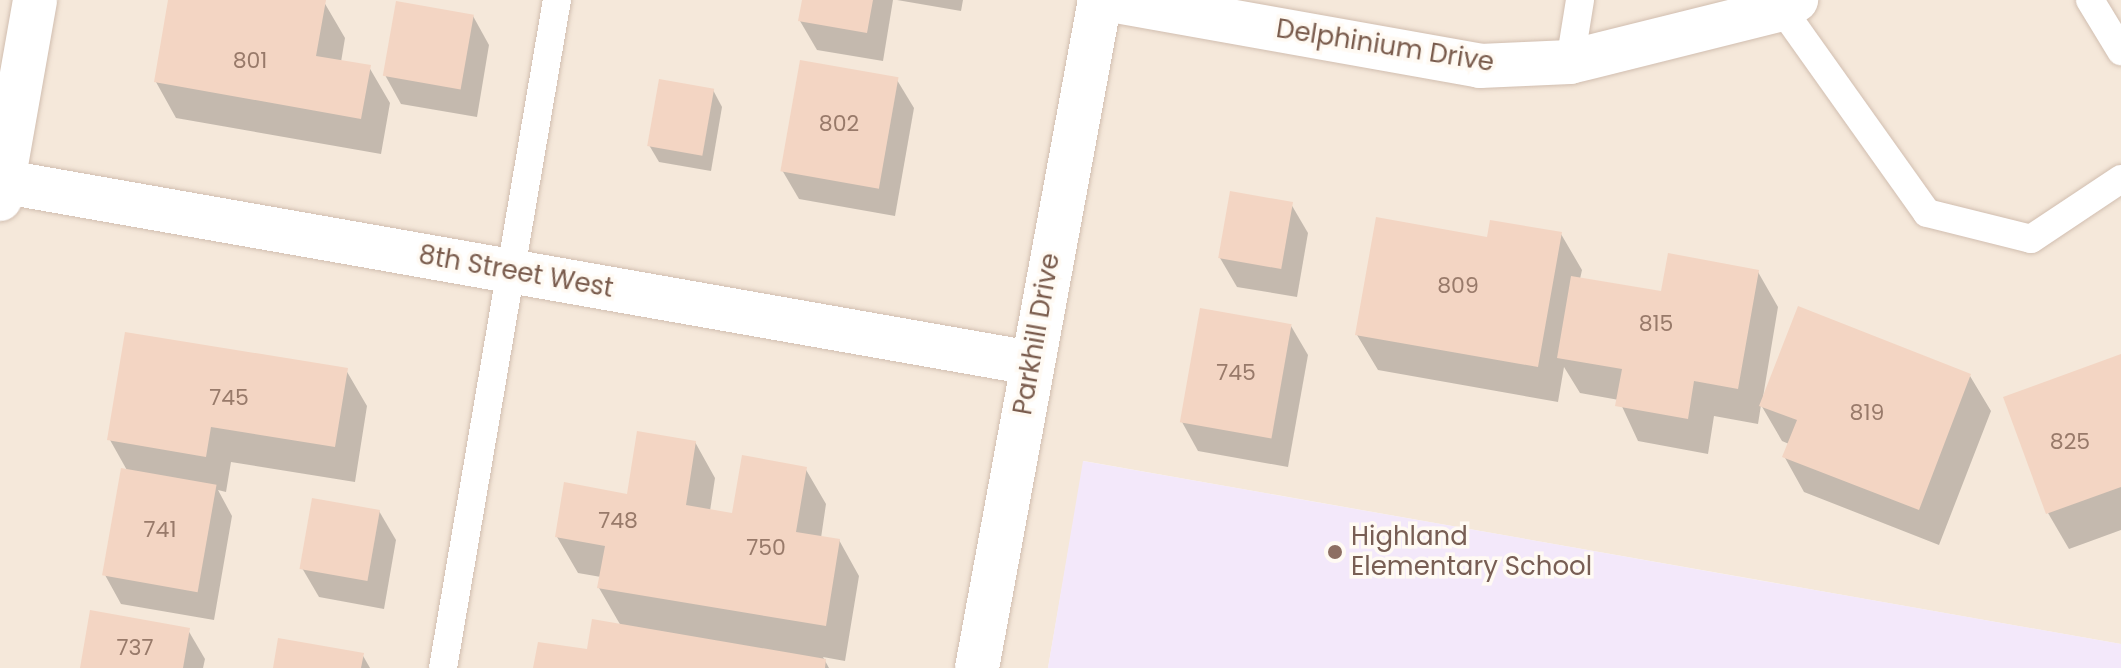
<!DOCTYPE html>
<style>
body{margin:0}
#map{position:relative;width:2121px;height:668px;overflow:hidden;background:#fdf6ec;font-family:Poppins,sans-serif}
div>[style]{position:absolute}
.residential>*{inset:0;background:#f5e8da}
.education>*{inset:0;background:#f3e8fa}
.shadow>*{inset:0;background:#0003}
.building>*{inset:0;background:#f3d5c3;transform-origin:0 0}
.roads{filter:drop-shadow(0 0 2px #d1beb0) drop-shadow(0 0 2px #d1beb0)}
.service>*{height:28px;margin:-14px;padding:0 14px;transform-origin:14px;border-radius:14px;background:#fff}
.minor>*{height:44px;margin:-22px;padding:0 22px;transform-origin:22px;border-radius:22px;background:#fff}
.tertiary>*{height:44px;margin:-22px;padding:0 22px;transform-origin:22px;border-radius:22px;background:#fff}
.dots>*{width:22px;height:22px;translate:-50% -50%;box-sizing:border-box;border:4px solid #fffaf3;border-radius:50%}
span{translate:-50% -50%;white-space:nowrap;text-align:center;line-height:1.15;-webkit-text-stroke:7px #fffaf3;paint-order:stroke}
.number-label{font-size:22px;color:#987a6a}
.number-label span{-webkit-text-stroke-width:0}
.street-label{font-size:26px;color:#7a5c4d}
.education-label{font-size:26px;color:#785e54}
.left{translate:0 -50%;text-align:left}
</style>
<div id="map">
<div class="residential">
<div style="clip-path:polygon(0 0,2121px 0,2121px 644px,1084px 461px,1048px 668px,0 668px)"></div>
</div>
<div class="education">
<div style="clip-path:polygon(1083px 461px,2121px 644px,2121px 668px,1048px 668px)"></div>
</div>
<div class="shadow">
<div style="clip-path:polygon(170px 0,324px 2px,345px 38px,341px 62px,369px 67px,390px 103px,381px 154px,176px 118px,156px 82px)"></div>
<div style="clip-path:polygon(804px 0,893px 0,883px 61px,817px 50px,800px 21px)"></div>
<div style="clip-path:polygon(897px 0,963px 0,961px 11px)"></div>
<div style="clip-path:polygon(473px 16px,489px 45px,477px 117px,401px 104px,385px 75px)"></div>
<div style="clip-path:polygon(897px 80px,914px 108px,895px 216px,799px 199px,782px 170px)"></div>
<div style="clip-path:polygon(713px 90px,722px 107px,711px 171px,659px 162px,649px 145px)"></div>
<div style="clip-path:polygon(1291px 204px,1308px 233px,1297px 297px,1237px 287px,1220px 258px)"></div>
<div style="clip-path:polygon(1561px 234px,1582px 270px,1580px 279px,1662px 294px,1758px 272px,1778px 307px,1763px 397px,1970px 376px,1991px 411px,1939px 545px,1804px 492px,1784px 456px,1789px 444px,1782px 441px,1761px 405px,1758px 424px,1714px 416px,1708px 454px,1638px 441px,1619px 400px,1580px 393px,1564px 367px,1558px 402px,1378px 370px,1357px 335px,1489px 239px)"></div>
<div style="clip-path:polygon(1291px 326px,1308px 355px,1288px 467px,1198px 451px,1182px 422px)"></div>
<div style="clip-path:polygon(2121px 356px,2121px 530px,2069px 549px,2048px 513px,2006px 398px)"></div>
<div style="clip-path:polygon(346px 370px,367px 406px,355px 482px,231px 462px,226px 492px,218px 490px,232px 516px,214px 620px,121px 604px,105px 575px,128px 472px,110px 440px)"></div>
<div style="clip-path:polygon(695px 442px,715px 478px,710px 511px,734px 515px,805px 468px,826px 504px,821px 538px,839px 540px,859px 576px,845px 661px,823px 657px,829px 668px,535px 668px,588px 652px,621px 626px,599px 588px,601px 577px,578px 573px,557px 537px,628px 496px)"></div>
<div style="clip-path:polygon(379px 511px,396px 540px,384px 609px,319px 597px,302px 568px)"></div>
<div style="clip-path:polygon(188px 630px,205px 659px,203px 668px,82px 668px)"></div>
<div style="clip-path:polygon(362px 654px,370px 668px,275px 668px)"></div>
</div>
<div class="building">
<div style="clip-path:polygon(168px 0,326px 0,316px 56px,371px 65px,361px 119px,154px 82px)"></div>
<div style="clip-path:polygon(802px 0,873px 0,867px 33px,798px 21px)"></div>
<div style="left:396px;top:1px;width:79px;height:76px;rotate:10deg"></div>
<div style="left:800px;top:60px;width:100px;height:113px;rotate:10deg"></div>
<div style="left:659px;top:79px;width:56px;height:68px;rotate:10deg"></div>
<div style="left:1230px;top:191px;width:64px;height:68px;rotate:10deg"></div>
<div style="clip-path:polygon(1376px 217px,1487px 237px,1490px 220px,1562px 232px,1538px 367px,1355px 335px)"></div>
<div style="clip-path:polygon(1668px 253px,1759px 270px,1738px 389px,1694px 381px,1688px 419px,1615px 406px,1622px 369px,1557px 358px,1571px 276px,1661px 291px)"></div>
<div style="clip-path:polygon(1798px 306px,1971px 374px,1919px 510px,1782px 457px,1797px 420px,1759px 406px)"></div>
<div style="left:1200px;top:308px;width:93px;height:116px;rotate:10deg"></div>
<div style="clip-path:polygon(125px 332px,348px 368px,335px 447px,211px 427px,206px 457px,107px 440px)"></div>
<div style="clip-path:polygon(2121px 354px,2121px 487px,2046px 514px,2003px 397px)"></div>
<div style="clip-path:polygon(637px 431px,696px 441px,686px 505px,732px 513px,742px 455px,807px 467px,796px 532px,840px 539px,826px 626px,597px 588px,605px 546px,555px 537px,564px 482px,627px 494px)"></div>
<div style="left:121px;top:468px;width:97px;height:109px;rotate:10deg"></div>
<div style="left:312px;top:498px;width:69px;height:72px;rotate:10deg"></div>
<div style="clip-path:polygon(90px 610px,190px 628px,183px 668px,80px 668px)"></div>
<div style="clip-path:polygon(592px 619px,826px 659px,825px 668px,533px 668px,538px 642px,587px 649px)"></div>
<div style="clip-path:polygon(278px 638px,364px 653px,361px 668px,273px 668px)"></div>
</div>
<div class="roads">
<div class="service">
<div style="left:2090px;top:0;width:60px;rotate:58.7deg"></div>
<div style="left:1782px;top:9px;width:250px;rotate:54.6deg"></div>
<div style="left:1927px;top:213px;width:107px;rotate:14deg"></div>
<div style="left:2031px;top:239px;width:108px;rotate:-33.7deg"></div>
<div style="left:1570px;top:62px;width:63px;rotate:-80.8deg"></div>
<div style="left:443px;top:668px;width:678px;rotate:-80.32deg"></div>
</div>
<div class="minor">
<div style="left:1111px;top:0;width:375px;rotate:10.1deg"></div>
<div style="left:1480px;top:66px;width:90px;rotate:-2.5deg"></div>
<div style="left:1570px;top:62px;width:219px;rotate:-14deg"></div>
<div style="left:1782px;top:9px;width:17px;rotate:-33deg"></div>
<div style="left:0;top:199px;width:202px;rotate:-80deg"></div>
</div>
<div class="tertiary">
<div style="left:0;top:181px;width:1047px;rotate:10.01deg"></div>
<div style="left:977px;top:668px;width:679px;rotate:-79.57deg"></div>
</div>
</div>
<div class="dots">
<div style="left:1335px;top:552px;background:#8d6e63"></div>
</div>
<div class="number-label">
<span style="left:250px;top:61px">801</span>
<span style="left:839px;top:124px">802</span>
<span style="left:1458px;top:286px">809</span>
<span style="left:1656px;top:324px">815</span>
<span style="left:1236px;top:373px">745</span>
<span style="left:229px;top:398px">745</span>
<span style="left:1867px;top:413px">819</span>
<span style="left:2070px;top:442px">825</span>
<span style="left:618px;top:521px">748</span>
<span style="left:160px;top:530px">741</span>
<span style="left:766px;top:548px">750</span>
<span style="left:135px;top:648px">737</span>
</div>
<div class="street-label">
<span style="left:1385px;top:46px;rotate:9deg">Delphinium Drive</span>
<span style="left:516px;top:272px;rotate:10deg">8th Street West</span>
<span style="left:1037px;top:334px;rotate:-80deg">Parkhill Drive</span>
</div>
<div class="education-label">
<span class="left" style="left:1351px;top:552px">Highland<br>Elementary School</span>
</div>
</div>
